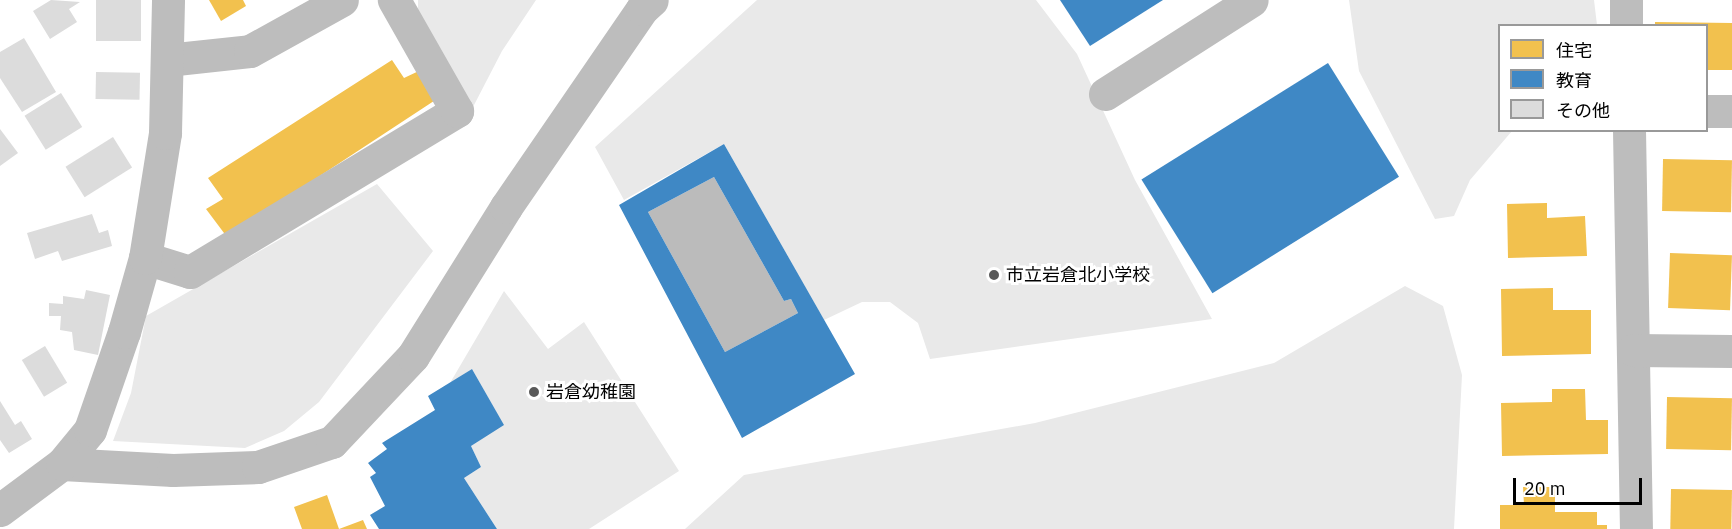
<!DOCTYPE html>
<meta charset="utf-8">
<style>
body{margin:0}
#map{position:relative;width:1732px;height:529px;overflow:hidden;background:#fff;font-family:"IBM Plex Sans","Noto Sans JP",sans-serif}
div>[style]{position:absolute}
.green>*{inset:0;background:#e9e9e9}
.water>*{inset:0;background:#bbb}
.homes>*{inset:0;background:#f2c14e;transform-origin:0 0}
.schools>*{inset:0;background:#3f88c5;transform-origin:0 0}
.building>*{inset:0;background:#dcdcdc;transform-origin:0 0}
.minor>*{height:33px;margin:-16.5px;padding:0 16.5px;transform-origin:16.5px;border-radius:16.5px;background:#bdbdbd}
.dots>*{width:16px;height:16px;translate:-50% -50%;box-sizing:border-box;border:3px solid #fff;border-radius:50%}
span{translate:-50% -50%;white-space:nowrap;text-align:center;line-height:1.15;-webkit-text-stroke:6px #fff;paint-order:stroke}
.poi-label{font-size:18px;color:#000}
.left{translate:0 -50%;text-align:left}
.legend{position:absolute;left:1498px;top:24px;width:210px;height:108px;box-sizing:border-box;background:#fff;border:2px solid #999;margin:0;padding:8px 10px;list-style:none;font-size:18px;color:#000}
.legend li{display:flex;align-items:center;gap:12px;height:30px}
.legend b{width:30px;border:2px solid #999}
.scale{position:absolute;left:1513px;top:478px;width:129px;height:27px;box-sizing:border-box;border:3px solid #000;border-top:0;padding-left:8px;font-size:18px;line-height:21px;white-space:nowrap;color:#000;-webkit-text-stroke:4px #fff;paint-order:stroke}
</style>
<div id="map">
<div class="green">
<div style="clip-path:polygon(418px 0,536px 0,502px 51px,473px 107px,418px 30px)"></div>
<div style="clip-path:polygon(757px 0,1036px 0,1077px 54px,1135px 180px,1212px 319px,930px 359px,918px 323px,890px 302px,862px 302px,824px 320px,724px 144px,624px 200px,595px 147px)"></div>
<div style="clip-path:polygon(1349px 0,1594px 0,1597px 25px,1500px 26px,1500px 130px,1512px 131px,1470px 180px,1454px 216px,1435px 219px,1359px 71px)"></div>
<div style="clip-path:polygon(377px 184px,433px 251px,319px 402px,284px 431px,245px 448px,113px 441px,131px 393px,146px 316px)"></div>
<div style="clip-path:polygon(1405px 286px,1443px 306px,1462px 375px,1454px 529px,685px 529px,744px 475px,1035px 423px,1274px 363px)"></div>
<div style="clip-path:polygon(504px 291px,548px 349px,584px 322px,679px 471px,589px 529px,497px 529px,464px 478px,481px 467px,471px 446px,503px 424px,472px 369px,450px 383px)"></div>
</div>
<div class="water">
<div style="clip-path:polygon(714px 177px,784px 301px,791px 299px,798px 313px,725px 352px,648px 212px)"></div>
</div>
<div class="homes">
<div style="clip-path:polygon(209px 0,243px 0,246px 6px,221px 21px)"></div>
<div style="clip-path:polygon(1655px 22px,1732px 23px,1732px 70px,1706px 70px,1706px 26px,1655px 26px)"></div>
<div style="clip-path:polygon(392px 60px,404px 78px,423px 69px,443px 95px,227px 237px,206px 209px,223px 199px,208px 178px)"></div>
<div style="left:1663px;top:159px;width:69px;height:52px;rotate:1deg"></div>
<div style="clip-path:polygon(1547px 203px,1547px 218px,1585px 216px,1587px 256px,1508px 258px,1507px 204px)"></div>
<div style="left:1670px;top:253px;width:62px;height:55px;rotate:2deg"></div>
<div style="clip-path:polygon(1553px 288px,1553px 310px,1591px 310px,1591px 354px,1502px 356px,1501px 289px)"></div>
<div style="clip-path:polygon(1552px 389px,1585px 389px,1586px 420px,1608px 420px,1608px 454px,1502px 456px,1501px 403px,1552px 402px)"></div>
<div style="left:1667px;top:397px;width:65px;height:52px;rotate:1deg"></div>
<div style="clip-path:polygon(1523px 487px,1555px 487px,1555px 512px,1597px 512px,1597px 525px,1607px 525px,1607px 529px,1500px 529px,1500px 505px,1524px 505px)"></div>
<div style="left:1671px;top:489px;width:61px;height:40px;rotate:1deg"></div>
<div style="clip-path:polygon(327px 495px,339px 529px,363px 520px,367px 529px,302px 529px,294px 507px)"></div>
</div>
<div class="schools">
<div style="clip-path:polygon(1060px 0,1163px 0,1090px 46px)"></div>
<div style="left:1328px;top:63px;width:134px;height:220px;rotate:58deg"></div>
<div style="clip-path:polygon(evenodd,724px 144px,855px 374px,742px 438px,619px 205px,724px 144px,714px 177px,784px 301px,791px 299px,798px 313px,725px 352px,648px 212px,714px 177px)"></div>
<div style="clip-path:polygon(472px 369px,504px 425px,471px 446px,481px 467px,464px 478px,497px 529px,379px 529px,370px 515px,385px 506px,370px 477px,376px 473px,368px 463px,387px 449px,382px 443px,435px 410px,428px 396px)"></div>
</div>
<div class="building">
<div style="clip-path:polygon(51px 0,80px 2px,69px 9px,77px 22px,50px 39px,33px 11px)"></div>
<div style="left:96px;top:0;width:45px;height:41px"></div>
<div style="clip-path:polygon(24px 38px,56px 92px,22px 112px,0 78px,0 52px)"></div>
<div style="left:96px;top:72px;width:44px;height:27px;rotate:1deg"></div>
<div style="left:61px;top:93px;width:40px;height:43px;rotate:58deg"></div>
<div style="clip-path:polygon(0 129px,18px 153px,0 166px)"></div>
<div style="left:113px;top:137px;width:36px;height:56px;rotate:58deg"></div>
<div style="clip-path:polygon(92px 214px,99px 233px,108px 230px,112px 246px,62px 261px,58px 251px,35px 259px,27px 233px)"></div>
<div style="clip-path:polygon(86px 290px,110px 295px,98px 355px,74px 350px,72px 332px,60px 330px,61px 316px,49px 316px,49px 303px,63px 304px,63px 296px,84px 299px)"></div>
<div style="left:45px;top:346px;width:43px;height:27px;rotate:59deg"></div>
<div style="clip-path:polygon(0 401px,15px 425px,21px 421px,32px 439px,9px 453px,0 440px)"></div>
</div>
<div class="minor">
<div style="left:1626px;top:0;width:26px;rotate:90deg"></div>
<div style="left:167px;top:60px;width:83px;rotate:-6.2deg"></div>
<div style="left:250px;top:51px;width:105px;rotate:-29deg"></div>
<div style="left:1105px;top:94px;width:174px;rotate:-32.6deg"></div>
<div style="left:1706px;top:111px;width:26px"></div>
<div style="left:1629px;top:130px;width:399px;rotate:89deg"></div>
<div style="left:145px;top:258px;width:47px;rotate:17.3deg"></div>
<div style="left:190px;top:272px;width:312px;rotate:-31.1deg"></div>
<div style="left:457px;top:111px;width:128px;rotate:-119.6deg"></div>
<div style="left:1633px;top:350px;width:99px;rotate:0.6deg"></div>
<div style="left:62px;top:464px;width:111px;rotate:3.1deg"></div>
<div style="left:173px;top:470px;width:85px;rotate:-2deg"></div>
<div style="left:258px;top:467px;width:78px;rotate:-18.7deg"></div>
<div style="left:332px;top:442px;width:118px;rotate:-46.7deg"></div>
<div style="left:413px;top:356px;width:176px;rotate:-58deg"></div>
<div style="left:506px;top:207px;width:240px;rotate:-55.5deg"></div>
<div style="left:642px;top:9px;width:13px;rotate:-42deg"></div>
<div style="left:0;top:510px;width:77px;rotate:-36.6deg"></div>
<div style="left:62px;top:464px;width:44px;rotate:-50.5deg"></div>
<div style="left:90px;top:430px;width:104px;rotate:-70.9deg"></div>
<div style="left:124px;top:332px;width:77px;rotate:-74.2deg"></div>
<div style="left:145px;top:258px;width:127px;rotate:-80.9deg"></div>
<div style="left:165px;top:133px;width:133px;rotate:-88.7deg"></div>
</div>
<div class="dots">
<div style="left:994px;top:275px;background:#595959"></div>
<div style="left:534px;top:392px;background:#595959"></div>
</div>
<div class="poi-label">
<span class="left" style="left:1006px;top:275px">市立岩倉北小学校</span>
<span class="left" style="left:546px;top:392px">岩倉幼稚園</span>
</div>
<ul class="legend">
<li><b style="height:16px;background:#f2c14e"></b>住宅</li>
<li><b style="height:16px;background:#3f88c5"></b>教育</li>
<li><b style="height:16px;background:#dcdcdc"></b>その他</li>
</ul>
<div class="scale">20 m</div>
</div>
